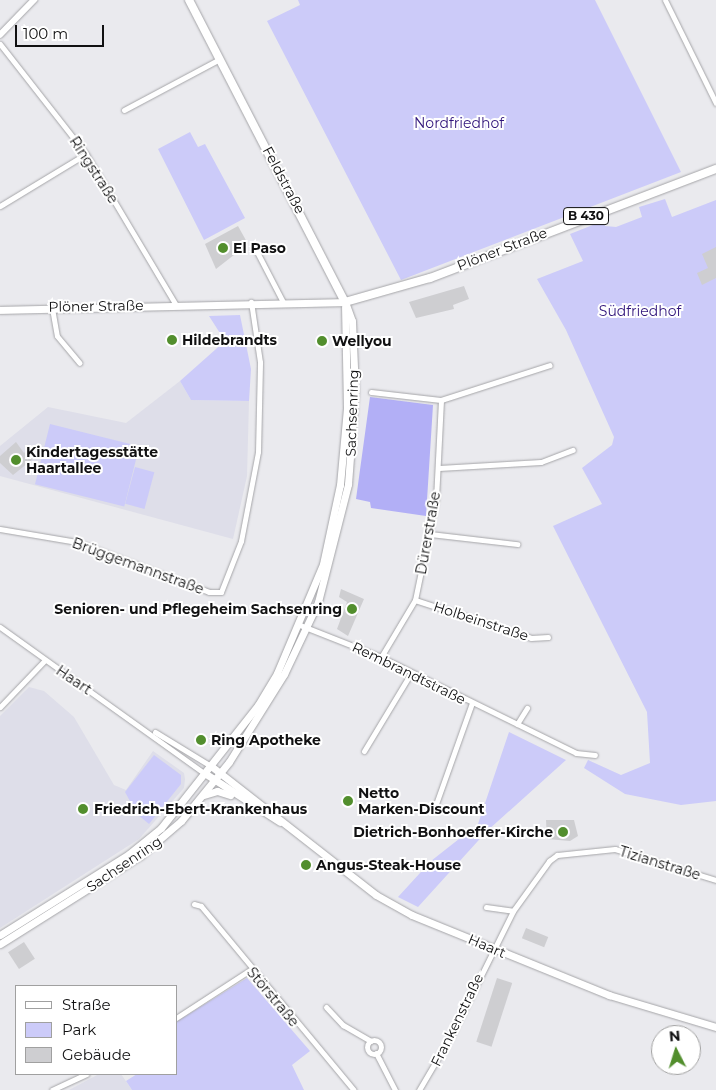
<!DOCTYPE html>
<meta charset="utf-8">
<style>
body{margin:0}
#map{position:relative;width:716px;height:1090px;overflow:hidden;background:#eaeaee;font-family:Montserrat,sans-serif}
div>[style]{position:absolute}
.built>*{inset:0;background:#dedee9}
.green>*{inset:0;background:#cccbf9;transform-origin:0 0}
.forest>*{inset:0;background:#b2aff6}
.building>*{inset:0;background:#ceced1;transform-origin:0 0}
.roads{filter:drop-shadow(0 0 1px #a5a5a8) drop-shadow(0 0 1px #a5a5a8)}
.minor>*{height:5px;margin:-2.5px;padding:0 2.5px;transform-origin:2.5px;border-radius:2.5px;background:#fff}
.minor>.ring{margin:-2.5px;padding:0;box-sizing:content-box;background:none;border:5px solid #fff;border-radius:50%}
.tertiary>*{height:5.5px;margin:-2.75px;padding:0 2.75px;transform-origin:2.75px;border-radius:2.75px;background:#fff}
.secondary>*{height:7px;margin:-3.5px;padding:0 3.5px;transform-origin:3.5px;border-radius:3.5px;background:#fff}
.primary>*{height:8px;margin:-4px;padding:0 4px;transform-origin:4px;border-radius:4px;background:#fff}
.dots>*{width:14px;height:14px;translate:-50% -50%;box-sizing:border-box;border:2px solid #fff;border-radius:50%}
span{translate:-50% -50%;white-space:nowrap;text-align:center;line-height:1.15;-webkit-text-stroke:4px #fff;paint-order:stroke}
.shield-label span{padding:1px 4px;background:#fff;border:1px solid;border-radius:4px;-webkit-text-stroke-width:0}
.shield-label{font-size:12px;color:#111112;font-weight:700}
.park-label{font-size:14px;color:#31157b}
.street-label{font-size:14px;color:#111112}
.poi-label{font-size:14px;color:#111112;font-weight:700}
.left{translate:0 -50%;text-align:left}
.right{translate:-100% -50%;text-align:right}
.legend{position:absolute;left:15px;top:985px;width:162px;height:90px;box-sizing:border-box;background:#fff;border:1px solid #a0a0a0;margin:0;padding:6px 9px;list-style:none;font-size:15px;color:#111112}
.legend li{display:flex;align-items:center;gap:10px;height:25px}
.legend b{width:25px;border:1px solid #a0a0a0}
.north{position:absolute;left:651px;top:1025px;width:50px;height:50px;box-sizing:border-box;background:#fff;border:1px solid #a0a0a0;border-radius:50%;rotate:355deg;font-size:14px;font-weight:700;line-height:20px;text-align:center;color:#111112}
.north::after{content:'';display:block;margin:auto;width:18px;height:22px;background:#528e2d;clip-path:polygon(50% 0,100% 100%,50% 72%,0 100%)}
.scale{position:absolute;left:15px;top:25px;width:89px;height:22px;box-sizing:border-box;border:2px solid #111112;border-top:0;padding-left:6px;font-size:15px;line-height:18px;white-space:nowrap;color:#111112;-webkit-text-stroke:4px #fff;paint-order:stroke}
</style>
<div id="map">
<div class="built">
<div style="clip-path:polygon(180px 381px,191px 400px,249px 401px,247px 476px,233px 539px,0 476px,0 446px,48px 407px,126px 423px)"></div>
<div style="clip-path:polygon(29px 687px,44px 691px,74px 717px,114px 785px,126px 790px,153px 751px,184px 773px,185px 779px,184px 788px,139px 839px,0 928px,0 716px)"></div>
<div style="clip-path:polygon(99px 1074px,121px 1074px,132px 1090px,69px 1090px)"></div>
</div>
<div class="green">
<div style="clip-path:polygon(298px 0,595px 0,681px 172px,401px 280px,267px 21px,300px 5px)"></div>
<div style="clip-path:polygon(190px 132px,198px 147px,205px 144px,245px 218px,204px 240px,158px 149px)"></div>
<div style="clip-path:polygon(665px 199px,672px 217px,716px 200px,716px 801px,681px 805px,625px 794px,584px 768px,588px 760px,621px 775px,650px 763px,647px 712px,553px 526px,602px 504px,582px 468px,612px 445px,614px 437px,566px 330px,537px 279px,583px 261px,570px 234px,603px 221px,605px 226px,616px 227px,642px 217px,639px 207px)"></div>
<div style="clip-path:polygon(240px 315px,251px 369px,249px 401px,191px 400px,180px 381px,225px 341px,209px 316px)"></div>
<div style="left:50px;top:424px;width:92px;height:62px;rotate:14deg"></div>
<div style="left:135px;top:467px;width:20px;height:38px;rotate:15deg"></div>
<div style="clip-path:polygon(509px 732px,566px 760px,487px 831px,418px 907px,398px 897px,431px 861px,478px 824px)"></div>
<div style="clip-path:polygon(154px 755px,181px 775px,181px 784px,149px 824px,137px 814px,125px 792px)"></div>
<div style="clip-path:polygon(247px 978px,310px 1051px,292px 1065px,304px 1090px,132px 1090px,126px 1081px,137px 1074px,176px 1074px,176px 1022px)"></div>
</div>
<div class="forest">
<div style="clip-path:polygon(370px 397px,433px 405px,426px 516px,371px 508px,370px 502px,356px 499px)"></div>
</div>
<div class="building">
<div style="clip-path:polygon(238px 226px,248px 244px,216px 269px,205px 244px)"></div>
<div style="clip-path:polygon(716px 247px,716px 278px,702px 285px,697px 273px,708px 268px,702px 254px)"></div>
<div style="clip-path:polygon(464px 286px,469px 299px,453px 305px,454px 309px,416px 318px,409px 302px)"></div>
<div style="clip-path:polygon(16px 442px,24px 453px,30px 448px,38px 455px,13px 475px,0 463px,0 456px)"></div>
<div style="clip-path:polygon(341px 589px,364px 599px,348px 636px,337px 629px,347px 602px,339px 597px)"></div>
<div style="clip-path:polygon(546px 820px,574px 820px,578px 836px,570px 841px,547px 839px)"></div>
<div style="left:526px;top:928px;width:24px;height:11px;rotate:22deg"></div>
<div style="left:24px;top:942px;width:20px;height:19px;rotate:57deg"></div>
<div style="left:497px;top:978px;width:16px;height:67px;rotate:18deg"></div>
</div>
<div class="roads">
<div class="minor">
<div style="left:665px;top:0;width:115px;rotate:63.7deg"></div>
<div style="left:0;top:44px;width:140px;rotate:52deg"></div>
<div style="left:86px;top:154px;width:176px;rotate:59.2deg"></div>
<div style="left:124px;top:110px;width:109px;rotate:-28deg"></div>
<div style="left:0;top:206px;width:100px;rotate:-31.2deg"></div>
<div style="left:255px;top:248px;width:61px;rotate:62.6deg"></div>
<div style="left:52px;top:308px;width:28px;rotate:80deg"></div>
<div style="left:57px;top:336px;width:35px;rotate:50deg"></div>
<div style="left:371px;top:392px;width:70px;rotate:6.5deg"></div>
<div style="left:441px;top:400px;width:114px;rotate:-17.8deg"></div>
<div style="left:439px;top:468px;width:102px;rotate:-3.4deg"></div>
<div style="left:541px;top:462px;width:34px;rotate:-21deg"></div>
<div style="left:0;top:529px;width:78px;rotate:9.6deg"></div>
<div style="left:77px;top:542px;width:141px;rotate:20.7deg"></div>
<div style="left:209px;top:592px;width:12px"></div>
<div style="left:221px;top:592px;width:55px;rotate:-68.6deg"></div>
<div style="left:241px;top:541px;width:91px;rotate:-79.2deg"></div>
<div style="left:258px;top:452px;width:90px;rotate:-88.7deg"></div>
<div style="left:260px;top:362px;width:61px;rotate:-98.5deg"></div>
<div style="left:430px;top:534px;width:88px;rotate:6.6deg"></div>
<div style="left:415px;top:600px;width:122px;rotate:18.1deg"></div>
<div style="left:531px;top:638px;width:17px;rotate:-3deg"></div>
<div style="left:300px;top:625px;width:87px;rotate:21.6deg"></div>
<div style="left:381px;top:657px;width:217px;rotate:26.2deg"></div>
<div style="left:576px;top:753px;width:19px;rotate:6deg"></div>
<div style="left:0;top:627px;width:252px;rotate:35.6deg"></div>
<div style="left:381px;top:657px;width:66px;rotate:-59.2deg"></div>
<div style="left:415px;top:600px;width:103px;rotate:-78.3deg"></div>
<div style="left:436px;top:499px;width:99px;rotate:-87.1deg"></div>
<div style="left:0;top:707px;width:65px;rotate:-46.2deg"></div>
<div style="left:517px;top:724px;width:19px;rotate:-58deg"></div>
<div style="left:155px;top:732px;width:66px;rotate:31.3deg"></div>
<div style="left:364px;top:751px;width:91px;rotate:-58.9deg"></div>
<div style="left:436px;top:804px;width:107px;rotate:-70.4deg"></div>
<div style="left:194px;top:904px;width:7px;rotate:16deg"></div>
<div style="left:201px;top:906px;width:239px;rotate:50.3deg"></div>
<div style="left:486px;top:907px;width:27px;rotate:8deg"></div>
<div style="left:326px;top:1007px;width:25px;rotate:47deg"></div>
<div style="left:343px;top:1025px;width:32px;rotate:30deg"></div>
<div style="left:176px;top:1018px;width:88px;rotate:-33deg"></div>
<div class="ring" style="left:367px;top:1040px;width:9px;height:9px"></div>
<div style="left:376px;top:1053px;width:42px;rotate:62.8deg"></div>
<div style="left:52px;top:1090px;width:38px;rotate:-25deg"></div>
<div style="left:419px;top:1090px;width:67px;rotate:-59.6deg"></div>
<div style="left:453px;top:1032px;width:135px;rotate:-63.6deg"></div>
<div style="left:513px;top:911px;width:62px;rotate:-54.2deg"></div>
<div style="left:549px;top:861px;width:10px;rotate:-37deg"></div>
<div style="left:557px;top:855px;width:58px;rotate:-5.9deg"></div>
<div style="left:615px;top:849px;width:106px;rotate:17.1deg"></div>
</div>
<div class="tertiary">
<div style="left:0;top:35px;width:49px;rotate:-45.8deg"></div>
</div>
<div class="secondary">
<div style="left:0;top:310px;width:345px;rotate:-1.3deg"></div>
<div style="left:211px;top:766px;width:209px;rotate:38deg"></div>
<div style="left:376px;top:895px;width:41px;rotate:29.1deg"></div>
<div style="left:412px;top:915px;width:213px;rotate:22.1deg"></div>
<div style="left:609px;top:995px;width:112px;rotate:16.7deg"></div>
<div style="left:206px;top:774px;width:88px;rotate:33deg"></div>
<div style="left:204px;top:795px;width:14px;rotate:-17deg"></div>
<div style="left:217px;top:791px;width:14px;rotate:17deg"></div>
<div style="left:0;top:935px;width:152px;rotate:-32.1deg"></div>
<div style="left:129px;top:854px;width:41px;rotate:-39.1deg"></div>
<div style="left:161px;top:828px;width:157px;rotate:-51.7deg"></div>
<div style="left:258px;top:705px;width:37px;rotate:-59deg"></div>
<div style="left:277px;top:673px;width:118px;rotate:-67.1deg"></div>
<div style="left:323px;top:564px;width:81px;rotate:-77.9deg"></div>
<div style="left:340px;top:485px;width:77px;rotate:-84.8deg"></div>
<div style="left:347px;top:408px;width:101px;rotate:-91.1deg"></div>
<div style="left:0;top:944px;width:165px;rotate:-32.2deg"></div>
<div style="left:140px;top:856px;width:54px;rotate:-40.5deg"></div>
<div style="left:181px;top:821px;width:76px;rotate:-50.9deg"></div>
<div style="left:229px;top:762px;width:104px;rotate:-58deg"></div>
<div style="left:284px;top:674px;width:80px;rotate:-64.7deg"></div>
<div style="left:318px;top:602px;width:122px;rotate:-75.7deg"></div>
<div style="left:348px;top:484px;width:94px;rotate:-85.7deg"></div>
<div style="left:355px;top:390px;width:69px;rotate:-92.5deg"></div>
<div style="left:352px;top:321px;width:20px;rotate:-110deg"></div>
</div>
<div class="primary">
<div style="left:189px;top:0;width:340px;rotate:62.7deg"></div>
<div style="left:345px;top:302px;width:88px;rotate:-15.8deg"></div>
<div style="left:430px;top:278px;width:306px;rotate:-20.9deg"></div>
</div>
</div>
<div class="dots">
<div style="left:223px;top:248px;background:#528e2d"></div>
<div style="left:172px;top:340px;background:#528e2d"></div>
<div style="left:322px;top:341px;background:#528e2d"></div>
<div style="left:16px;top:460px;background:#528e2d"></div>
<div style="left:352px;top:609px;background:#528e2d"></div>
<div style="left:201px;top:740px;background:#528e2d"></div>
<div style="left:348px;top:801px;background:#528e2d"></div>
<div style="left:83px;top:809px;background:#528e2d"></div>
<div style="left:563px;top:832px;background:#528e2d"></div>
<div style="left:306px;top:865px;background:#528e2d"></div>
</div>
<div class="shield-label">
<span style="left:586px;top:216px">B 430</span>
</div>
<div class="park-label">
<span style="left:459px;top:123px">Nordfriedhof</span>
<span style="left:640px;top:311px">Südfriedhof</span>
</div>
<div class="street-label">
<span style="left:94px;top:170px;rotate:57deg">Ringstraße</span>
<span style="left:284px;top:180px;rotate:62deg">Feldstraße</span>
<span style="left:502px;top:249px;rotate:-21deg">Plöner Straße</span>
<span style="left:96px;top:306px;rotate:-1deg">Plöner Straße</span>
<span style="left:352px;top:413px;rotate:-88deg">Sachsenring</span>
<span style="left:428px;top:533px;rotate:-80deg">Dürerstraße</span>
<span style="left:138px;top:566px;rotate:20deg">Brüggemannstraße</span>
<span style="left:481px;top:621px;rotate:18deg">Holbeinstraße</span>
<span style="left:409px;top:673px;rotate:26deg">Rembrandtstraße</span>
<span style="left:74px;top:680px;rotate:34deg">Haart</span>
<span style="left:660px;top:863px;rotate:17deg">Tizianstraße</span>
<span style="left:124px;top:864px;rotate:-34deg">Sachsenring</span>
<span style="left:487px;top:946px;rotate:23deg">Haart</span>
<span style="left:273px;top:997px;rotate:50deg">Störstraße</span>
<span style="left:457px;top:1020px;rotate:-64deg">Frankenstraße</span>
</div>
<div class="poi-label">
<span class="left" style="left:233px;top:248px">El Paso</span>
<span class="left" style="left:182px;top:340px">Hildebrandts</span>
<span class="left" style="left:332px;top:341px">Wellyou</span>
<span class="left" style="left:26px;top:460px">Kindertagesstätte<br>Haartallee</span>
<span class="right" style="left:342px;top:609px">Senioren- und Pflegeheim Sachsenring</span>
<span class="left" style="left:211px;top:740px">Ring Apotheke</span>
<span class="left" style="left:358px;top:801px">Netto<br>Marken-Discount</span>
<span class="left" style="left:94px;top:809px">Friedrich-Ebert-Krankenhaus</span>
<span class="right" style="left:553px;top:832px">Dietrich-Bonhoeffer-Kirche</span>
<span class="left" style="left:316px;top:865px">Angus-Steak-House</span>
</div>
<ul class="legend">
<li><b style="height:6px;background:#fff"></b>Straße</li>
<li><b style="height:14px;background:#cccbf9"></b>Park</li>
<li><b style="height:14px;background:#ceced1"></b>Gebäude</li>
</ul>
<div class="north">N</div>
<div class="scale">100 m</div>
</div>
